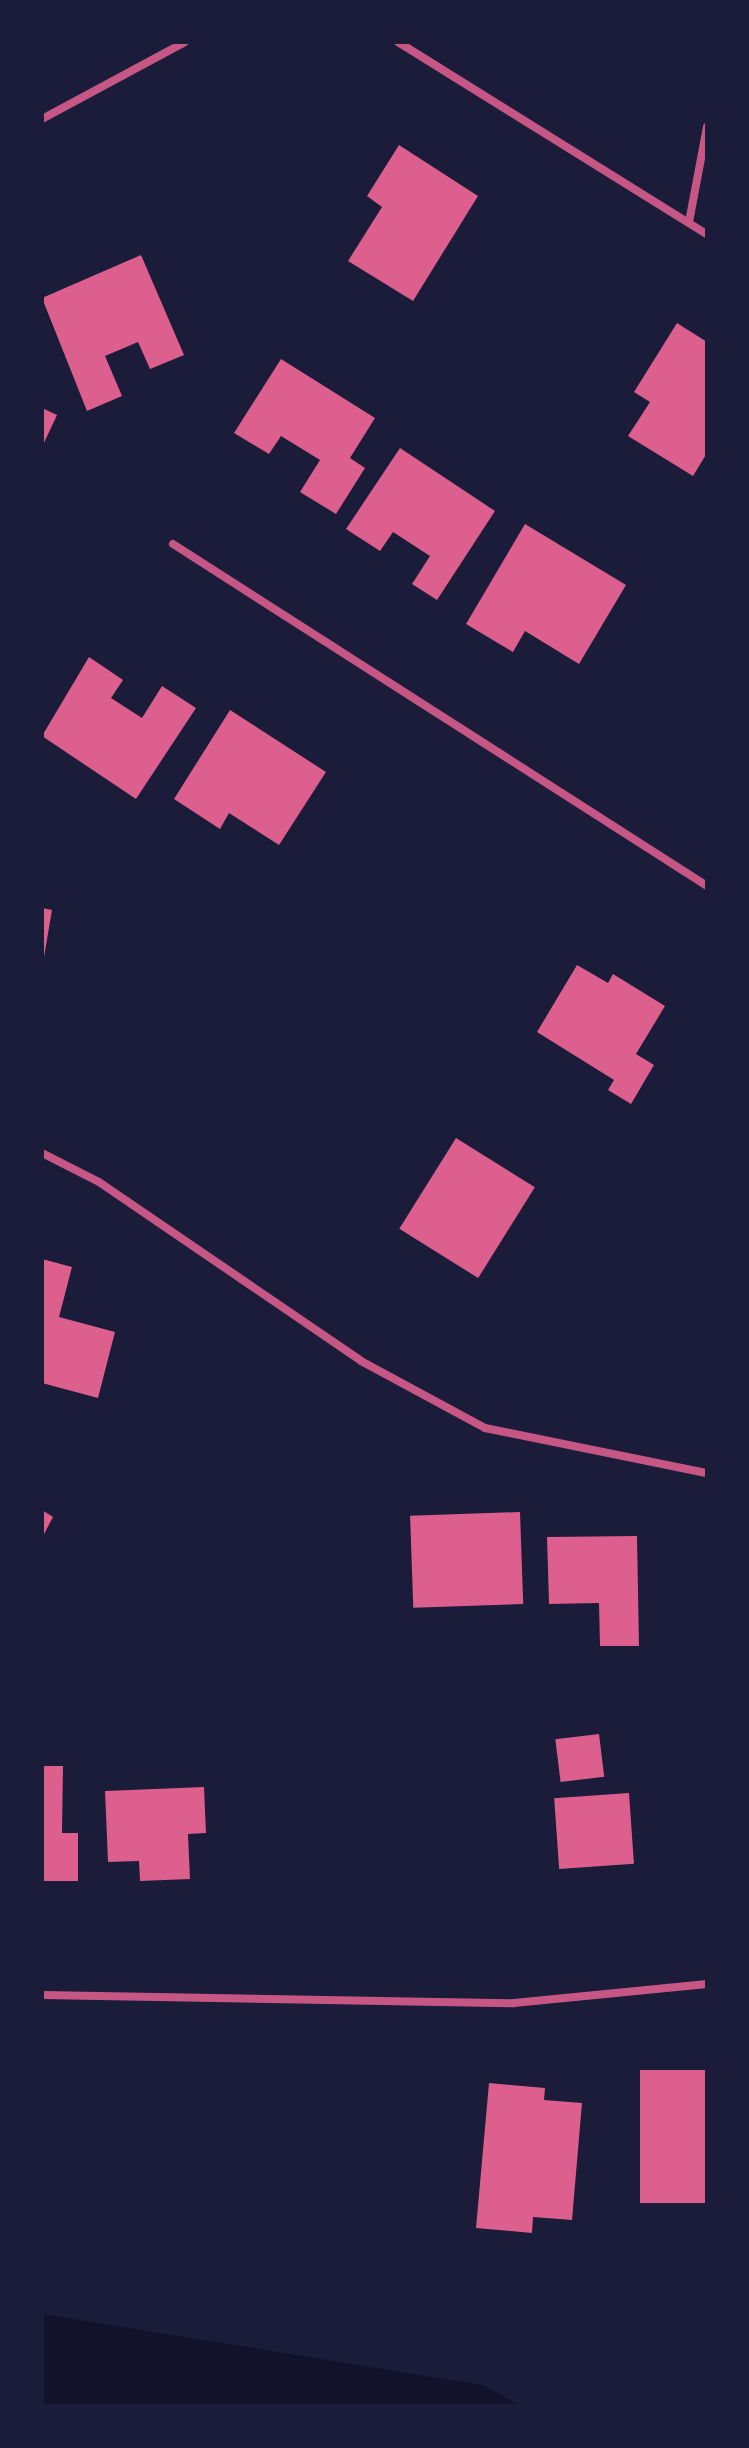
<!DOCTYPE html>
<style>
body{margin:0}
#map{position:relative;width:749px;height:2448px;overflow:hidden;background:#1b1b3a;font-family:"Varela Round",sans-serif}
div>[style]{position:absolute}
.water>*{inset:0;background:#12122b}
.building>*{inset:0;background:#dd5f8e;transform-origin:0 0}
.minor>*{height:8px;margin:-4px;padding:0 4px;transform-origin:4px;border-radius:4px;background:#c65784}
span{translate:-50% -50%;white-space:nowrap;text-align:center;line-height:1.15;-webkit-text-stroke:6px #1b1b3a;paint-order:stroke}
.frame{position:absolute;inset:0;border:44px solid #1b1b3a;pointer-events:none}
</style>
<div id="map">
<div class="water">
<div style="clip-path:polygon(42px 2314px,482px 2385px,521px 2406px,42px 2406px)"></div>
</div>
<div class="building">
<div style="clip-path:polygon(399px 145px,478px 196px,413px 301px,348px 261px,382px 207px,367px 196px)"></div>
<div style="clip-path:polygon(141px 255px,184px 355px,150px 369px,138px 342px,105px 356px,122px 396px,87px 411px,42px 298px)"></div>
<div style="clip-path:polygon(677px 323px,707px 342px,707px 453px,693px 476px,628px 436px,650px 402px,634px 392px)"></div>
<div style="clip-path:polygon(281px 359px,375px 418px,350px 458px,365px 468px,336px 514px,300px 492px,320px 460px,281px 436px,269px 454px,234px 433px)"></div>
<div style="clip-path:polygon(42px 408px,57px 415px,42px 447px)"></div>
<div style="clip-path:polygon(400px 448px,495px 511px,437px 600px,412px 584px,430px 556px,393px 532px,380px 551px,346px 529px)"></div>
<div style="clip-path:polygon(525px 524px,626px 585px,579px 664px,525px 631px,513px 652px,466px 624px)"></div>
<div style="clip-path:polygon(89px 657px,123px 680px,111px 698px,142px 718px,162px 686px,196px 708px,136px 799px,42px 736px)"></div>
<div style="clip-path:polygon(230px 710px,326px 772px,279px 845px,229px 813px,220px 829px,174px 799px)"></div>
<div style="clip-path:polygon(42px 908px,52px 910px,44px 957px,42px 957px)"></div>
<div style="clip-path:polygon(577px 965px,608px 983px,613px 974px,665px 1006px,636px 1054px,654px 1065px,631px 1104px,608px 1090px,614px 1080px,537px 1032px)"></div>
<div style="left:456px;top:1138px;width:93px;height:107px;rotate:32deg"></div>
<div style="clip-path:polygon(42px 1259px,72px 1267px,59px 1317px,115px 1332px,98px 1398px,42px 1383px)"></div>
<div style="clip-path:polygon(42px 1510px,53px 1517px,42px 1538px)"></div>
<div style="left:520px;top:1512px;width:92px;height:110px;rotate:88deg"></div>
<div style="clip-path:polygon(637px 1536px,639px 1646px,600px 1646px,599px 1603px,549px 1604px,547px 1537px)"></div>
<div style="left:599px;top:1734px;width:43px;height:44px;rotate:83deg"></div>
<div style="clip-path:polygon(42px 1766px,63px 1766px,62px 1833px,78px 1833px,78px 1881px,42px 1881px)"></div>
<div style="clip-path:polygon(204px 1787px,206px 1833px,188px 1834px,190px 1879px,140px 1881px,139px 1861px,108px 1862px,105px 1791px)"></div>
<div style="left:629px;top:1793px;width:71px;height:75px;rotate:86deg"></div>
<div style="left:640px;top:2070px;width:67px;height:133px"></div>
<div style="clip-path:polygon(489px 2083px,545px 2088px,544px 2100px,582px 2103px,572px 2220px,533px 2217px,532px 2233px,476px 2228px)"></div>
</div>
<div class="minor">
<div style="left:398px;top:42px;width:364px;rotate:31.9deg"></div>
<div style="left:42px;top:119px;width:162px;rotate:-28.3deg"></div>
<div style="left:689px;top:222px;width:97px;rotate:-79.3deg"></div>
<div style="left:173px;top:544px;width:634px;rotate:32.64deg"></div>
<div style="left:42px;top:1153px;width:64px;rotate:27deg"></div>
<div style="left:99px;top:1182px;width:317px;rotate:34.3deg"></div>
<div style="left:361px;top:1361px;width:141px;rotate:28.4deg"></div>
<div style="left:485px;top:1428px;width:227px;rotate:11.5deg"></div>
<div style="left:42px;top:1995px;width:472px;rotate:1deg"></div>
<div style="left:514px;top:2003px;width:194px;rotate:-5.6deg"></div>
</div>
<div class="frame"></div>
</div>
